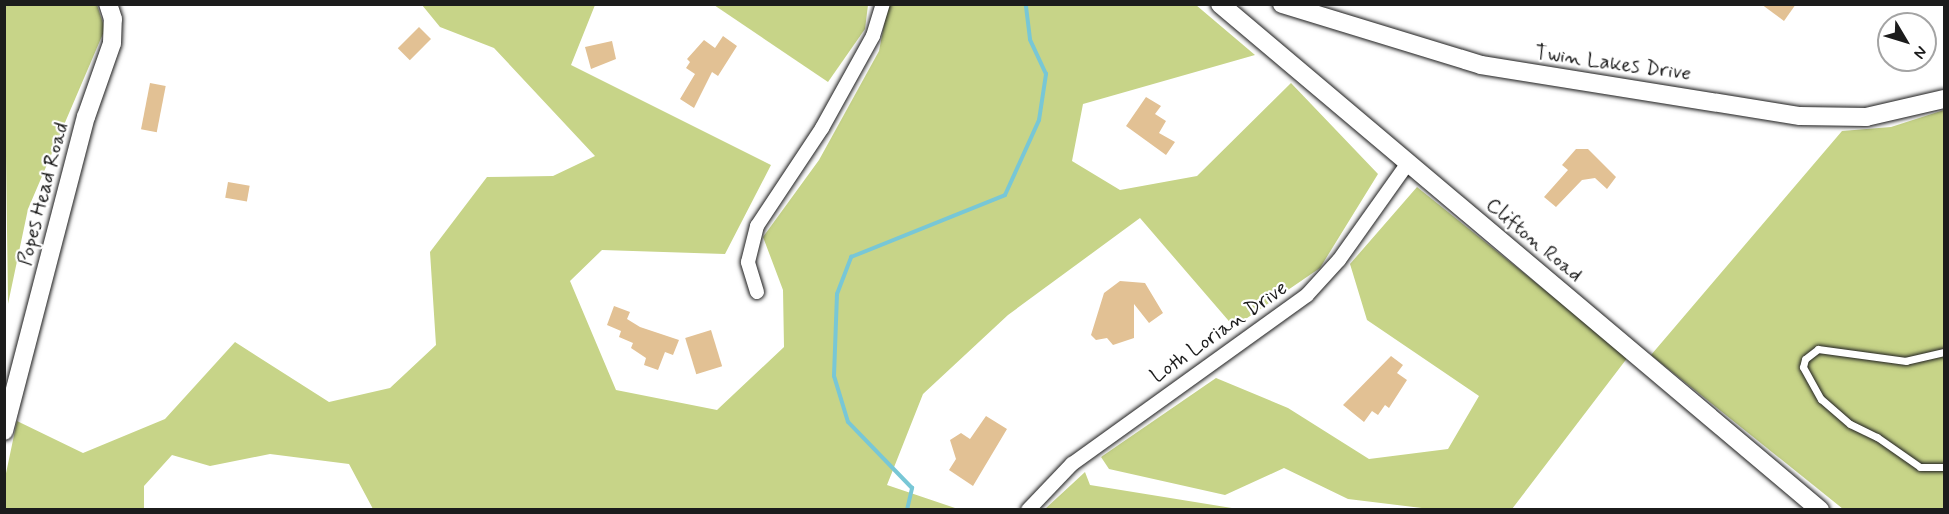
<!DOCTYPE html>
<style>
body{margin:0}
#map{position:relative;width:1949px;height:514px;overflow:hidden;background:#fff;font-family:Mynerve,sans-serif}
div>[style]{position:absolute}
.green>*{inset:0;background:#c7d488}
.stream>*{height:4px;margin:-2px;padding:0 2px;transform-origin:2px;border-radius:2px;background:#78c7d6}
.building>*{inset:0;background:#e2c194;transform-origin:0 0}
.roads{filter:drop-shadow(0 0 2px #1c1c1c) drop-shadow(0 0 2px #1c1c1c)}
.lane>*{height:7px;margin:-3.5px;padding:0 3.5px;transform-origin:3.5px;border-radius:3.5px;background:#fff}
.street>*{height:14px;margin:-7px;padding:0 7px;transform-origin:7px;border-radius:7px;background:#fff}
.secondary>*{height:18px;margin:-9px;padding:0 9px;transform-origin:9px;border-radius:9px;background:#fff}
span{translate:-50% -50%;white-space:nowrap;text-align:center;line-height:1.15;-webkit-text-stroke:4.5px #fff;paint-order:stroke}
.street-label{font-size:21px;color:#1c1c1c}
.frame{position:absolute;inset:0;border:6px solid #1c1c1c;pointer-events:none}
.north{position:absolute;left:1877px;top:12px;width:60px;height:60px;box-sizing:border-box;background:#fff;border:2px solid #a4a4a4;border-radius:50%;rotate:128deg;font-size:16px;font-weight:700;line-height:24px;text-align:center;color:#1c1c1c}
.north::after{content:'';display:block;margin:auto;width:21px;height:27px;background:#1c1c1c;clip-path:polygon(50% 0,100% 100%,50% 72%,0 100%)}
</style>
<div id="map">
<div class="green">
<div style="clip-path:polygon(4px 5px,97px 5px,105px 29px,28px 209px,8px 304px)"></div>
<div style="clip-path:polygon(422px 5px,595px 5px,571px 65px,771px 165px,725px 254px,602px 250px,570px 281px,616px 390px,717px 410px,784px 347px,783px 290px,763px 237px,819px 160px,879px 51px,888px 5px,1196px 5px,1255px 55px,1083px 104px,1072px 161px,1120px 190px,1197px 176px,1291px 83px,1378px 174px,1320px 268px,1234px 327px,1140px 218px,1008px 315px,923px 394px,887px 485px,958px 509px,373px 509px,349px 464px,270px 454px,210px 466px,172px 455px,144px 486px,144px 509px,5px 510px,5px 478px,17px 421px,83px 453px,165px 419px,235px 342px,329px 402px,390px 388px,436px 345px,430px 252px,487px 177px,553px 176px,595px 156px,494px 48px,440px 27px)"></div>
<div style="clip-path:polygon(714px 5px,868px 5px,865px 29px,828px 82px)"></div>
<div style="clip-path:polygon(1944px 110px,1944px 509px,1843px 509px,1651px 355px,1842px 131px,1891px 127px)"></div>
<div style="clip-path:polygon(1417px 187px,1628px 357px,1512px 509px,1430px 509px,1348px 499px,1284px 468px,1225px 495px,1109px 469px,1101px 457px,1216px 378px,1288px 408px,1369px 459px,1448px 449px,1479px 396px,1367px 320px,1350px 264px)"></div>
<div style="clip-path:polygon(1085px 472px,1090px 485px,1238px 509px,1045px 509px)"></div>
</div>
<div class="stream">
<div style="left:907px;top:510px;width:23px;rotate:-77deg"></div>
<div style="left:912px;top:488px;width:92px;rotate:-134.1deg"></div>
<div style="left:848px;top:422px;width:48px;rotate:-106.9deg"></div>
<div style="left:834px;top:376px;width:82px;rotate:-87.9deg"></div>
<div style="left:837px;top:294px;width:40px;rotate:-69deg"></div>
<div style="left:851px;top:257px;width:166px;rotate:-21.9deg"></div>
<div style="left:1005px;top:195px;width:82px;rotate:-65.6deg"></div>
<div style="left:1039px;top:120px;width:47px;rotate:-81.3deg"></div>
<div style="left:1046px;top:74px;width:38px;rotate:-115deg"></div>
<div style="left:1030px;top:39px;width:35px;rotate:-97deg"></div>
</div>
<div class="building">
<div style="clip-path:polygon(1761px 4px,1796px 4px,1784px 21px)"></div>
<div style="left:419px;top:27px;width:17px;height:30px;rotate:45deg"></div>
<div style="clip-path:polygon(723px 36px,737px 46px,718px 76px,712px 72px,694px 108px,680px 99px,695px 74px,686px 68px,690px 62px,687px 59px,704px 40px,715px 48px)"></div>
<div style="clip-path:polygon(612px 41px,616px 59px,591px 69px,585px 47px)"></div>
<div style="left:150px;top:83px;width:16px;height:47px;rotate:11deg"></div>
<div style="clip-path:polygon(1146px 97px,1161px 106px,1155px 114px,1166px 121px,1159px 133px,1175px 142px,1166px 155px,1126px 126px)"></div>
<div style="clip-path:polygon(1576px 149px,1588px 149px,1616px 177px,1607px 189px,1595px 178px,1582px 180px,1556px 207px,1544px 197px,1568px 170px,1562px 165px)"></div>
<div style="left:228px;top:182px;width:22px;height:16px;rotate:10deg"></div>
<div style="clip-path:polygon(1120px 281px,1145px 283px,1163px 313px,1149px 323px,1134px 304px,1134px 338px,1113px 345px,1107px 338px,1096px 340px,1091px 335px,1104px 293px)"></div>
<div style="clip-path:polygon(614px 306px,630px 312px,627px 319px,640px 327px,679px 340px,673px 355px,665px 352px,658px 370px,644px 365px,646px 358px,631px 348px,633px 343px,619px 337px,621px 331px,607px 325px)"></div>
<div style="left:711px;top:330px;width:38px;height:27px;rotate:73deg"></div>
<div style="clip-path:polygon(1391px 356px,1403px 365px,1397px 373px,1407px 380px,1389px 408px,1385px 405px,1378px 415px,1372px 411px,1364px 422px,1343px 405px)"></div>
<div style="clip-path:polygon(986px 416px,1007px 429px,973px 486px,949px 470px,956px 459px,950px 440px,961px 433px,970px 439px)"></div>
</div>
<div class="roads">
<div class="lane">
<div style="left:1944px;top:352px;width:39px;rotate:167deg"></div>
<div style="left:1906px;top:361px;width:89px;rotate:-172.2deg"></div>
<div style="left:1818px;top:349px;width:16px;rotate:142deg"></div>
<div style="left:1805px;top:359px;width:8px;rotate:104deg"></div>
<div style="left:1803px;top:367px;width:37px;rotate:61deg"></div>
<div style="left:1821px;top:399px;width:38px;rotate:41deg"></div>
<div style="left:1850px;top:424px;width:30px;rotate:26deg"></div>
<div style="left:1877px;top:437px;width:52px;rotate:34.9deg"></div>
<div style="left:1920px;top:467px;width:24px"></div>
</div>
<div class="street">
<div style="left:757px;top:292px;width:31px;rotate:-107deg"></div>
<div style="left:748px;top:262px;width:37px;rotate:-76deg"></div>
<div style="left:757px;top:226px;width:118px;rotate:-56.4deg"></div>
<div style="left:822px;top:128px;width:105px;rotate:-61deg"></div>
<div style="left:873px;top:36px;width:34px;rotate:-73deg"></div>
<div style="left:1028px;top:510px;width:64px;rotate:-46.3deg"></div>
<div style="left:1072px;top:464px;width:289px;rotate:-35.7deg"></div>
<div style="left:1307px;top:295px;width:47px;rotate:-47.6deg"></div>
<div style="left:1339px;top:260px;width:119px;rotate:-54.6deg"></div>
</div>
<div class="secondary">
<div style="left:1220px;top:4px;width:785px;rotate:40.14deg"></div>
<div style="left:1282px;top:4px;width:208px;rotate:17deg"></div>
<div style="left:1481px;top:65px;width:323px;rotate:9.1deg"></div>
<div style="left:1800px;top:116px;width:66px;rotate:0.9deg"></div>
<div style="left:1866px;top:117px;width:80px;rotate:-13deg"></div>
<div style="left:4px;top:431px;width:325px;rotate:-75.4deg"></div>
<div style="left:86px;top:117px;width:78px;rotate:-70.6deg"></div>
<div style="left:112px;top:43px;width:24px;rotate:-88deg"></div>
<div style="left:113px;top:19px;width:16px;rotate:-108deg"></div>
</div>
</div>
<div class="street-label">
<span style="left:1613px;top:63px;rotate:8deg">Twin Lakes Drive</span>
<span style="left:43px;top:194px;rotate:-75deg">Popes Head Road</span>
<span style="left:1534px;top:240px;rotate:40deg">Clifton Road</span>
<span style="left:1219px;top:332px;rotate:-35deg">Loth Lorian Drive</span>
</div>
<div class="frame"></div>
<div class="north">N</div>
</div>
